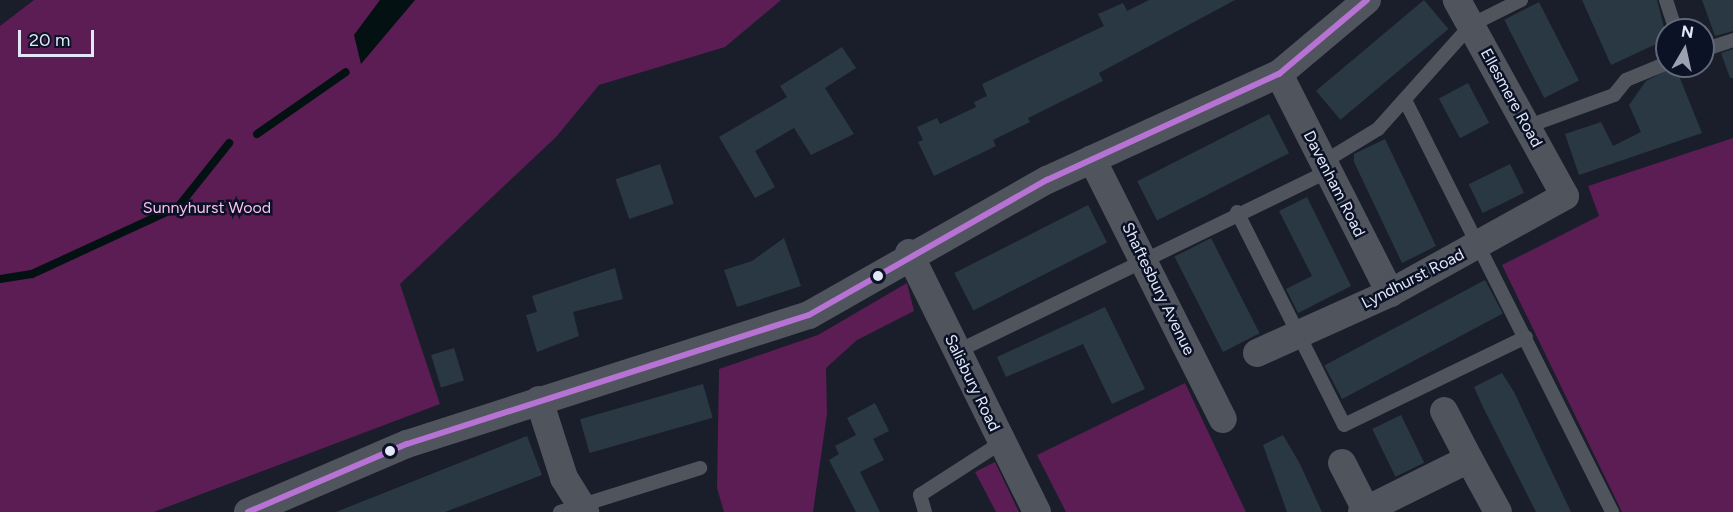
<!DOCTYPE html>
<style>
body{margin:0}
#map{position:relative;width:1733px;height:512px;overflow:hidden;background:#191e2a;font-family:Figtree,sans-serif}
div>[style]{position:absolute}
.green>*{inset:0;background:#5b1d54}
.water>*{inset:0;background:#031113}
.stream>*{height:8px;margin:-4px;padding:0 4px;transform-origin:4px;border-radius:4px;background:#031113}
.building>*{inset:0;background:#2a3843;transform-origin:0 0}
.service>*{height:14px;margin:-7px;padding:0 7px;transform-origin:7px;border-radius:7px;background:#50545d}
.minor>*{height:28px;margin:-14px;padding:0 14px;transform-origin:14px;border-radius:14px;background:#50545d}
.bus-1>*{height:6px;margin:-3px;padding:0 3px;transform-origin:3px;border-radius:3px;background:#b673d3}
.dots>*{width:16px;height:16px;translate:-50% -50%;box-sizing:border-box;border:3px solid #0b1226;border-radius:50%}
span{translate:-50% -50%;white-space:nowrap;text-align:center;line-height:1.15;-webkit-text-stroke:5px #0b1226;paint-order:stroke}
.street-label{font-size:16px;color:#e2e8f7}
.park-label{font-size:16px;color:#fdbfef}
.north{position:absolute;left:1655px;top:18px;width:60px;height:60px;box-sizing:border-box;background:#0b1226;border:2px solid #61687a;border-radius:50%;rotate:9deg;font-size:16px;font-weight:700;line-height:24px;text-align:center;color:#e2e8f7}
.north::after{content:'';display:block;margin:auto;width:21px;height:27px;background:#9ca1af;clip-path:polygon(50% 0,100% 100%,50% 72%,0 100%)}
.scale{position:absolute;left:18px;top:30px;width:76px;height:27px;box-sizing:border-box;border:3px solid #e2e8f7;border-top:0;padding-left:8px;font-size:18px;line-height:21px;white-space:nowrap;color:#e2e8f7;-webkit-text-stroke:4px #0b1226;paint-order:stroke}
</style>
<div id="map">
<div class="green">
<div style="clip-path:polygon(34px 0,781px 0,725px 47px,599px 85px,556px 137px,400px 284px,440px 404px,154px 512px,0 512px,0 26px)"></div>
<div style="clip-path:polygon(1733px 138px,1733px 512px,1622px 512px,1502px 265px,1599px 216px,1588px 186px)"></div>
<div style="clip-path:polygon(907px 283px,914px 311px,857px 340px,826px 368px,827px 414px,813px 512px,724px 512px,717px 488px,719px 369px,818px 335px)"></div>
<div style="clip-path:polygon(1185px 383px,1246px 512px,1066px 512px,1037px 455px)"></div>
<div style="clip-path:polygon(995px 462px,1019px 512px,996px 512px,975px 472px)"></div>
</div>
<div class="water">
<div style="clip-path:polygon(380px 0,415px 0,361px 64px,354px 35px)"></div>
</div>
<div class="stream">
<div style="left:257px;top:134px;width:108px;rotate:-34.9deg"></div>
<div style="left:0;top:279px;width:32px;rotate:-9deg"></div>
<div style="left:32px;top:274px;width:161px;rotate:-24.7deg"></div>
<div style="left:178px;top:207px;width:82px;rotate:-51.4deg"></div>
</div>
<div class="building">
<div style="clip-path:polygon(1149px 0,1235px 0,1099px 73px,1103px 81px,1028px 118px,1030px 122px,993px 140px,996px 146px,934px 176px,918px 142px,923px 140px,917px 127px,937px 118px,940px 124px,976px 107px,974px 102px,987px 96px,982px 84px,1104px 26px,1098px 14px,1123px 3px,1127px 11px)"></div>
<div style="left:1424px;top:0;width:38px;height:141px;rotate:50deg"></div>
<div style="clip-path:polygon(1582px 0,1657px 0,1667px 39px,1611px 65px)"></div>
<div style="clip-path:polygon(1702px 0,1733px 0,1733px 31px,1715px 36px)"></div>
<div style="left:1539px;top:2px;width:88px;height:39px;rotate:63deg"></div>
<div style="clip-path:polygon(842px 47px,856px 68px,825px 88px,854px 134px,811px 155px,794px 128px,755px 151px,775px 187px,755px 198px,719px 137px,787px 97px,780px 86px)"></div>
<div style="clip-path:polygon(1733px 49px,1733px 78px,1730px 78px,1721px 53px)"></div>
<div style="clip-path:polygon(1675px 66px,1702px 133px,1579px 175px,1565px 134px,1601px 122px,1613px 146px,1641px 132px,1629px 105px,1646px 81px)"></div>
<div style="left:1468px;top:83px;width:45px;height:33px;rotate:62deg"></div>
<div style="left:1269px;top:114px;width:44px;height:148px;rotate:63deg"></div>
<div style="clip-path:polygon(1385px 139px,1436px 246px,1402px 263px,1354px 162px,1354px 154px)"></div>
<div style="left:660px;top:164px;width:42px;height:47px;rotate:71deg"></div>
<div style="left:1510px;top:164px;width:32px;height:46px;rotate:64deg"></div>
<div style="clip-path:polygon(1307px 197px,1351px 286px,1298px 313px,1286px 289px,1312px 276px,1279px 211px)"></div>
<div style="left:1088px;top:205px;width:42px;height:150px;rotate:63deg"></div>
<div style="clip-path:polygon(784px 238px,801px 286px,737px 307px,724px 270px,752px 261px)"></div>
<div style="left:1211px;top:238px;width:107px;height:41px;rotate:63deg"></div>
<div style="clip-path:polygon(615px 268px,623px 299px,573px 312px,579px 336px,537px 352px,526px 315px,537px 312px,532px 296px)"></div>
<div style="left:1485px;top:280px;width:38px;height:182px;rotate:62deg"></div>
<div style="clip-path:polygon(1105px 307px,1145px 389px,1112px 404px,1083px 344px,1006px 377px,997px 357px)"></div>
<div style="left:454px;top:348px;width:34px;height:24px;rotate:73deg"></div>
<div style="clip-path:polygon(1502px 373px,1514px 392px,1571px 512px,1536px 512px,1483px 407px,1474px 387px)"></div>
<div style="left:703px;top:384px;width:35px;height:128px;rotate:74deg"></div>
<div style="clip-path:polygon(875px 403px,889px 431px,873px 439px,884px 460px,860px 472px,880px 512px,856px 512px,829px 460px,839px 454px,835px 446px,856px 435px,847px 418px)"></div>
<div style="left:1401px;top:415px;width:53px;height:32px;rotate:64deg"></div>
<div style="clip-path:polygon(1283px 435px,1300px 464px,1322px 512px,1287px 512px,1263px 445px)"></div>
<div style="clip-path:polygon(527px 436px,542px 475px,445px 512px,336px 512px)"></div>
</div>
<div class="service">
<div style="left:1666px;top:0;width:32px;rotate:72deg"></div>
<div style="left:1703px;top:50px;width:32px;rotate:-18deg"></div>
<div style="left:1406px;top:102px;width:459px;rotate:63.3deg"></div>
<div style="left:1526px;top:127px;width:94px;rotate:-20deg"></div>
<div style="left:1614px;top:95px;width:19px;rotate:-51deg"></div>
<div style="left:1626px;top:80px;width:44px;rotate:-22.5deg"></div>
<div style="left:1322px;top:163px;width:66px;rotate:-31.3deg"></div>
<div style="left:1378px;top:129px;width:140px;rotate:-48.2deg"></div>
<div style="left:1471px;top:25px;width:56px;rotate:-26.6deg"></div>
<div style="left:1237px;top:212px;width:238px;rotate:63.3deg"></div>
<div style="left:1344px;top:425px;width:202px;rotate:-25.8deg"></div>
<div style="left:956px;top:352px;width:412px;rotate:-25.9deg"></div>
<div style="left:560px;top:512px;width:147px;rotate:-17.4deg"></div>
<div style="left:925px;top:512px;width:18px;rotate:-106deg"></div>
<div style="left:920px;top:495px;width:98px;rotate:-32.9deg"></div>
</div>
<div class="minor">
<div style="left:1279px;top:74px;width:246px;rotate:63.1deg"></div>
<div style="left:1092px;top:159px;width:291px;rotate:63.3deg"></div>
<div style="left:909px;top:253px;width:289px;rotate:63.7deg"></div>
<div style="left:1257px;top:353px;width:146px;rotate:-24.3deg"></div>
<div style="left:1390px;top:293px;width:200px;rotate:-29deg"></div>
<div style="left:1565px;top:196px;width:224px;rotate:-118.9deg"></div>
<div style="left:539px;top:400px;width:82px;rotate:72.2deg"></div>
<div style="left:564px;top:478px;width:40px;rotate:58deg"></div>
<div style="left:1469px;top:459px;width:60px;rotate:61.3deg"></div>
<div style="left:1342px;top:463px;width:53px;rotate:62.9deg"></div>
<div style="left:248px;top:512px;width:173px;rotate:-23.2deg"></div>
<div style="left:407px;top:444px;width:422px;rotate:-17.8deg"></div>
<div style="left:809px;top:315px;width:274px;rotate:-29.6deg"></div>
<div style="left:1047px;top:180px;width:255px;rotate:-24.6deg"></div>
<div style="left:1279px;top:74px;width:115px;rotate:-40.1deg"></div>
<div style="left:1362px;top:512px;width:119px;rotate:-26.4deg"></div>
<div style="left:1469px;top:459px;width:54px;rotate:-117.5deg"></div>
</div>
<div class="bus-1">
<div style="left:248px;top:512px;width:173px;rotate:-23.2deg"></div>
<div style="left:407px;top:444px;width:422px;rotate:-17.8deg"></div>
<div style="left:809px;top:315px;width:274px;rotate:-29.6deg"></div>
<div style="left:1047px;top:180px;width:255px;rotate:-24.6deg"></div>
<div style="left:1279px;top:74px;width:115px;rotate:-40.1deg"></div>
</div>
<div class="dots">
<div style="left:878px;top:276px;background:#e2e8f7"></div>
<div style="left:390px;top:451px;background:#e2e8f7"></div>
</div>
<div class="street-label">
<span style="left:1511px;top:98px;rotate:61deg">Ellesmere Road</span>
<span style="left:1334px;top:184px;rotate:63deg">Davenham Road</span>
<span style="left:1413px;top:279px;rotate:-27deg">Lyndhurst Road</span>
<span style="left:1158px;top:289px;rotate:64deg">Shaftesbury Avenue</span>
<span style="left:972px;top:383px;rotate:64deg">Salisbury Road</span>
</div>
<div class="park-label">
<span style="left:207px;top:208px">Sunnyhurst Wood</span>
</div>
<div class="north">N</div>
<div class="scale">20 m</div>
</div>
